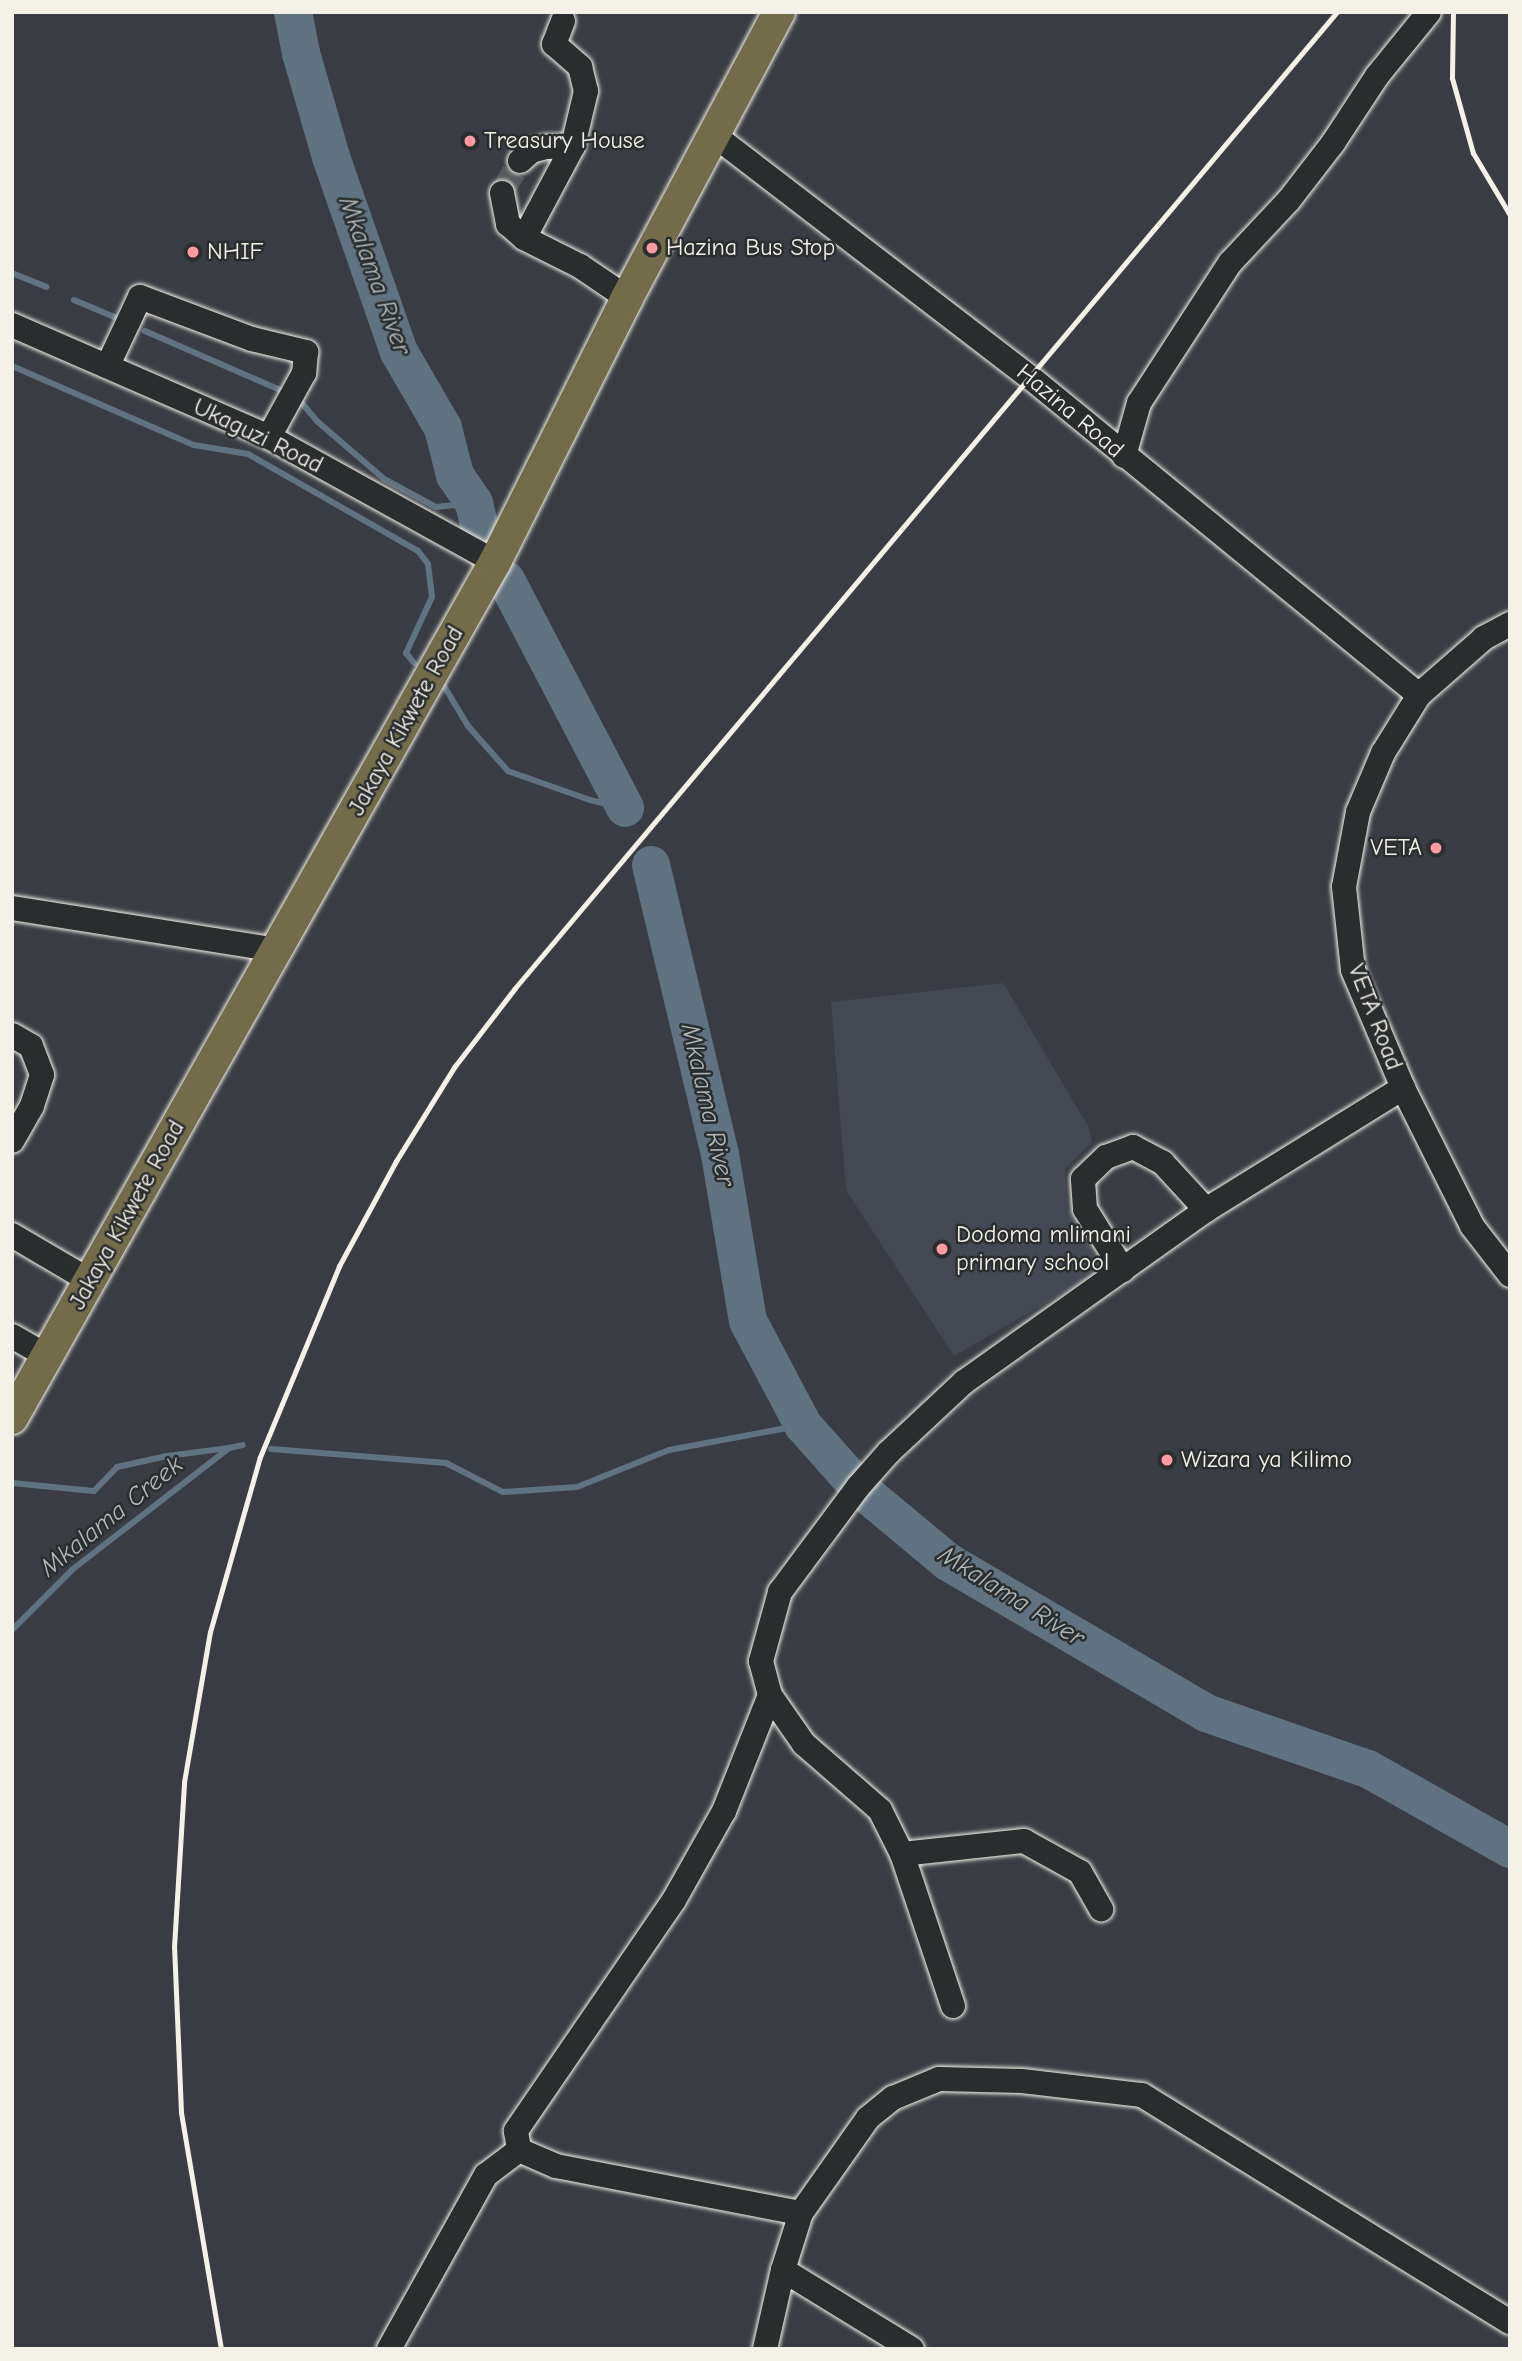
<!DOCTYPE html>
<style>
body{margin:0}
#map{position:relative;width:1522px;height:2361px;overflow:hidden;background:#393d43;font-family:"Comic Neue",sans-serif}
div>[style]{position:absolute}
.built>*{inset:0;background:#444852}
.stream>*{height:6px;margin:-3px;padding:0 3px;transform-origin:3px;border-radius:3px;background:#60727f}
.river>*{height:38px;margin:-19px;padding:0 19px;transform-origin:19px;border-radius:19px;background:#60727f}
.minor-tunnel>*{height:24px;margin-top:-12px;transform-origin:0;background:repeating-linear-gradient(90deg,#55585c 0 24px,transparent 0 36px)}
.roads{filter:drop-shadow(0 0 2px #f4f1e8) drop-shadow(0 0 2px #f4f1e8)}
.minor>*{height:24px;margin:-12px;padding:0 12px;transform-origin:12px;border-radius:12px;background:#2a2d2e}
.major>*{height:32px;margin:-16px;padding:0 16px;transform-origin:16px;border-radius:16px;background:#726c4b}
.rail>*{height:5px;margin:-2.5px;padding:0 2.5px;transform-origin:2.5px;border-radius:2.5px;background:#f4f1e8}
.dots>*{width:19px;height:19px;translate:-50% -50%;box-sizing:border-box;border:4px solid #2a2d2e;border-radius:50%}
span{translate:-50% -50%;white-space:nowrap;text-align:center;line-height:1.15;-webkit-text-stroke:5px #2a2d2e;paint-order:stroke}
.poi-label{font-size:24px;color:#f4f1e8}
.left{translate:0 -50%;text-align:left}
.right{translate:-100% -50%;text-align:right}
.street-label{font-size:24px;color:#f4f1e8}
.water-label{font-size:26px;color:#b1b8b9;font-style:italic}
.frame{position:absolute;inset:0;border:14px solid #f4f1e8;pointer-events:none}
</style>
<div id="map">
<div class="built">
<div style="clip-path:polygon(1003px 983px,1088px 1126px,1092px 1142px,1065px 1169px,1067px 1207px,1103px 1270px,954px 1356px,846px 1190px,831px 1002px)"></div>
</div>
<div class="stream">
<div style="left:12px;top:273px;width:37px;rotate:22deg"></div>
<div style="left:74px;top:300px;width:49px;rotate:22.9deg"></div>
<div style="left:145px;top:331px;width:147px;rotate:23.6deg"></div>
<div style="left:12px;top:366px;width:198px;rotate:23.5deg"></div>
<div style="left:194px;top:445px;width:55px;rotate:9.5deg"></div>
<div style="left:248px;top:454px;width:196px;rotate:29.7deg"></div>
<div style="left:418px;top:551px;width:16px;rotate:52deg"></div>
<div style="left:428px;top:564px;width:33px;rotate:83deg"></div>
<div style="left:432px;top:597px;width:62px;rotate:114.9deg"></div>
<div style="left:406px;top:653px;width:13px;rotate:51deg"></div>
<div style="left:301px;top:402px;width:26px;rotate:50deg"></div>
<div style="left:318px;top:422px;width:87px;rotate:40.8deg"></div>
<div style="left:384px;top:479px;width:59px;rotate:28.3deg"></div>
<div style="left:436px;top:507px;width:38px;rotate:-6deg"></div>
<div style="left:444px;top:686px;width:47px;rotate:59deg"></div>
<div style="left:468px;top:726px;width:60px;rotate:48.4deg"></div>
<div style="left:508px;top:771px;width:87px;rotate:19.5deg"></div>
<div style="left:590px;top:800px;width:36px;rotate:13deg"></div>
<div style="left:271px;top:1449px;width:176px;rotate:4.6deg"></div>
<div style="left:446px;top:1463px;width:64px;rotate:27deg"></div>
<div style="left:503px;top:1492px;width:74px;rotate:-3.9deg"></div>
<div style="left:577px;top:1487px;width:99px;rotate:-21.9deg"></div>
<div style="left:669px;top:1450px;width:136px;rotate:-10.6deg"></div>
<div style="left:12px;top:1483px;width:82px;rotate:5.6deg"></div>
<div style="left:94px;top:1491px;width:33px;rotate:-46deg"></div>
<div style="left:117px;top:1467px;width:51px;rotate:-12.4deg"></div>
<div style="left:167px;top:1456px;width:63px;rotate:-7.4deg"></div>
<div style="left:12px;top:1630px;width:86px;rotate:-45deg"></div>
<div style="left:73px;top:1569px;width:197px;rotate:-37.8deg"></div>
<div style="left:229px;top:1448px;width:14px;rotate:-12deg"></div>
</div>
<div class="river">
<div style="left:293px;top:12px;width:42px;rotate:79deg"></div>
<div style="left:301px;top:53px;width:108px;rotate:73.9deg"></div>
<div style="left:331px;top:157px;width:207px;rotate:70.8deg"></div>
<div style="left:399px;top:352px;width:88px;rotate:59.9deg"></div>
<div style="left:443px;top:428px;width:49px;rotate:75.7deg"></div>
<div style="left:455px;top:475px;width:34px;rotate:56deg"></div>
<div style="left:474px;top:503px;width:26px;rotate:77deg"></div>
<div style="left:506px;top:580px;width:257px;rotate:62.4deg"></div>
<div style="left:651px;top:865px;width:297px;rotate:76.6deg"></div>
<div style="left:720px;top:1154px;width:169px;rotate:80.5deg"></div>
<div style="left:748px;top:1321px;width:118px;rotate:62.1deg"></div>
<div style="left:803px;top:1425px;width:83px;rotate:48.4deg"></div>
<div style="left:858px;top:1487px;width:117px;rotate:39.8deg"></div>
<div style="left:948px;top:1562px;width:299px;rotate:30.3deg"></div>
<div style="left:1206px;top:1713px;width:171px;rotate:19.1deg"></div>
<div style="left:1368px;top:1769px;width:163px;rotate:29.4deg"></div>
</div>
<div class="minor-tunnel">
<div style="left:502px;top:193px;width:37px;rotate:-61deg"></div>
</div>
<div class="roads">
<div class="minor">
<div style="left:563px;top:21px;width:25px;rotate:111deg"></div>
<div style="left:554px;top:44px;width:35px;rotate:41deg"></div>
<div style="left:580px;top:67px;width:25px;rotate:76deg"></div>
<div style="left:586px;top:91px;width:57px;rotate:103.3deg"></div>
<div style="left:573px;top:146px;width:104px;rotate:118deg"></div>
<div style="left:524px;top:238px;width:63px;rotate:26.6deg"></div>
<div style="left:580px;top:266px;width:57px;rotate:34.2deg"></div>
<div style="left:714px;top:135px;width:399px;rotate:37.5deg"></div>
<div style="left:1031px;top:378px;width:501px;rotate:39.25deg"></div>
<div style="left:520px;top:161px;width:15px;rotate:-42deg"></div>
<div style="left:531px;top:151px;width:16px;rotate:-15deg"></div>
<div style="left:546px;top:147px;width:27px;rotate:-2deg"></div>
<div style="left:502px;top:193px;width:32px;rotate:79deg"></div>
<div style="left:508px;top:224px;width:21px;rotate:41deg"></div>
<div style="left:12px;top:325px;width:280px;rotate:23.5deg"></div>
<div style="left:269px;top:437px;width:258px;rotate:28.9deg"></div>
<div style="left:108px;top:365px;width:75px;rotate:-64.8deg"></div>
<div style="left:140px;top:297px;width:120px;rotate:20.6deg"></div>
<div style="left:252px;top:339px;width:56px;rotate:13.5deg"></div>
<div style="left:306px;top:352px;width:21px;rotate:95deg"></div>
<div style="left:304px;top:373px;width:73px;rotate:118.7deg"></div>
<div style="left:1124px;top:456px;width:55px;rotate:-74.2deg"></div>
<div style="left:1139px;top:403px;width:167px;rotate:-57deg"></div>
<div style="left:1230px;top:263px;width:86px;rotate:-46.9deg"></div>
<div style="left:1289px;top:200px;width:72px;rotate:-52.3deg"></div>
<div style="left:1333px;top:143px;width:80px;rotate:-56.7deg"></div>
<div style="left:1377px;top:76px;width:82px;rotate:-50.9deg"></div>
<div style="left:1510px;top:624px;width:30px;rotate:152deg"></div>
<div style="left:1484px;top:638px;width:86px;rotate:138.8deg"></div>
<div style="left:1419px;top:695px;width:68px;rotate:121.8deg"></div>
<div style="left:1383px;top:753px;width:64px;rotate:113deg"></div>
<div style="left:1358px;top:812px;width:76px;rotate:100.6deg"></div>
<div style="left:1344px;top:887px;width:83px;rotate:83.8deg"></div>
<div style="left:1353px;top:970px;width:128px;rotate:67deg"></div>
<div style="left:1403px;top:1088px;width:154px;rotate:63.4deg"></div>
<div style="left:1472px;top:1226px;width:62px;rotate:52.2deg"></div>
<div style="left:12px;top:908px;width:267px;rotate:9deg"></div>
<div style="left:12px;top:1035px;width:22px;rotate:30deg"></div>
<div style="left:31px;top:1046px;width:31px;rotate:69deg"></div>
<div style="left:42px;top:1075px;width:33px;rotate:108deg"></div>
<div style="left:32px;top:1106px;width:40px;rotate:119.7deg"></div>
<div style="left:12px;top:1235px;width:91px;rotate:30.5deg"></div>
<div style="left:1123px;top:1270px;width:72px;rotate:-121.9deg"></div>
<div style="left:1085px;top:1209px;width:30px;rotate:-94deg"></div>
<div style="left:1083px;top:1179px;width:32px;rotate:-44deg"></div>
<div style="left:1106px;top:1157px;width:29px;rotate:-20deg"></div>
<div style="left:1133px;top:1147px;width:34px;rotate:28deg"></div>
<div style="left:1163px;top:1163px;width:64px;rotate:47.5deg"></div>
<div style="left:12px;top:1336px;width:40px;rotate:29.7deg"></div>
<div style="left:770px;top:1695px;width:125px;rotate:111.6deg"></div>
<div style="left:724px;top:1811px;width:102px;rotate:119.3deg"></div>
<div style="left:674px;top:1900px;width:280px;rotate:124.4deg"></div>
<div style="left:516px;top:2131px;width:19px;rotate:81deg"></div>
<div style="left:519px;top:2150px;width:40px;rotate:23.4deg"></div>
<div style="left:556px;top:2166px;width:249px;rotate:10.9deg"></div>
<div style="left:902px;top:1854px;width:123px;rotate:-6.1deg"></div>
<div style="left:1024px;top:1841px;width:64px;rotate:29deg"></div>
<div style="left:1080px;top:1872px;width:43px;rotate:60.4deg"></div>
<div style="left:953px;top:2006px;width:160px;rotate:-108.5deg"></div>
<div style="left:902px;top:1854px;width:49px;rotate:-116.6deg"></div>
<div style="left:880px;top:1810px;width:101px;rotate:-139deg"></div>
<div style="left:804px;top:1744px;width:60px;rotate:-124.8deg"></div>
<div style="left:770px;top:1695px;width:35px;rotate:-105deg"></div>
<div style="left:761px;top:1661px;width:72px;rotate:-74.6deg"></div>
<div style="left:780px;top:1592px;width:131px;rotate:-53.4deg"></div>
<div style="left:858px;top:1487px;width:47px;rotate:-48.5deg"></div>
<div style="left:889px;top:1452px;width:103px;rotate:-43deg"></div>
<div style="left:964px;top:1382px;width:297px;rotate:-35.4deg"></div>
<div style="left:1206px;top:1210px;width:232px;rotate:-31.8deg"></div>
<div style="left:783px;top:2270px;width:151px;rotate:31.5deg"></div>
<div style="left:389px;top:2349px;width:199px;rotate:-60.9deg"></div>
<div style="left:486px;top:2175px;width:41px;rotate:-37.1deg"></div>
<div style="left:765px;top:2349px;width:81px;rotate:-77.2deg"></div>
<div style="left:783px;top:2270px;width:60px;rotate:-72.5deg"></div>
<div style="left:801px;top:2213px;width:116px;rotate:-54.8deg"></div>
<div style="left:868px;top:2118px;width:32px;rotate:-39deg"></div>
<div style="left:893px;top:2098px;width:50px;rotate:-22.4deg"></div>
<div style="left:939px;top:2079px;width:83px;rotate:1.4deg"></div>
<div style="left:1022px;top:2081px;width:121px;rotate:6.7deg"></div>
<div style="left:1142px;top:2095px;width:432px;rotate:31.7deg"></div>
</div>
<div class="major">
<div style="left:12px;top:1418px;width:983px;rotate:-60.57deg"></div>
<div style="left:495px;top:562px;width:295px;rotate:-63.4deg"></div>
<div style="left:627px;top:298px;width:324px;rotate:-62deg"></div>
</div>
</div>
<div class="rail">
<div style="left:1453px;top:12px;width:66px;rotate:90.9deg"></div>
<div style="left:1452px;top:78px;width:78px;rotate:74.4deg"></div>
<div style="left:1473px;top:153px;width:72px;rotate:59.2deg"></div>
<div style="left:221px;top:2349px;width:240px;rotate:-99.6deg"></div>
<div style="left:181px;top:2112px;width:165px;rotate:-92.4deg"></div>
<div style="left:174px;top:1947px;width:165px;rotate:-86.5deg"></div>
<div style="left:184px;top:1782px;width:152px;rotate:-80.2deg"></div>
<div style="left:210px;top:1632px;width:182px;rotate:-74.1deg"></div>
<div style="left:260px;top:1457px;width:207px;rotate:-67.5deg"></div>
<div style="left:339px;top:1266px;width:119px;rotate:-61.5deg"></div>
<div style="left:396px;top:1161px;width:112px;rotate:-58.2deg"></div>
<div style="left:455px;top:1066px;width:98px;rotate:-52.4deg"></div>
<div style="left:515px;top:988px;width:1276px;rotate:-49.9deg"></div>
</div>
<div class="dots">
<div style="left:470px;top:141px;background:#ff9aa2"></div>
<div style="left:652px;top:248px;background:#ff9aa2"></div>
<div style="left:193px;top:252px;background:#ff9aa2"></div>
<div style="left:1436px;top:848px;background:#ff9aa2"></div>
<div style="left:942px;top:1249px;background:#ff9aa2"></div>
<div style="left:1167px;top:1460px;background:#ff9aa2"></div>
</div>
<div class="poi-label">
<span class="left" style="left:484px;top:141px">Treasury House</span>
<span class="left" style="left:666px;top:248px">Hazina Bus Stop</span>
<span class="left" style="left:207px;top:252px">NHIF</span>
<span class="right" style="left:1422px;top:848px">VETA</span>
<span class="left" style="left:956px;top:1249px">Dodoma mlimani<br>primary school</span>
<span class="left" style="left:1181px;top:1460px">Wizara ya Kilimo</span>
</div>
<div class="street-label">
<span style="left:1070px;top:411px;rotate:40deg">Hazina Road</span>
<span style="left:258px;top:436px;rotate:26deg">Ukaguzi Road</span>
<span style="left:406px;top:721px;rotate:-61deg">Jakaya Kikwete Road</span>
<span style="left:1375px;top:1017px;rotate:69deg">VETA Road</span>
<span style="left:127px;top:1215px;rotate:-61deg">Jakaya Kikwete Road</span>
</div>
<div class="water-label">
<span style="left:374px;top:276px;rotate:70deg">Mkalama River</span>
<span style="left:707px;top:1105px;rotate:77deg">Mkalama River</span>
<span style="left:112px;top:1517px;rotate:-39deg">Mkalama Creek</span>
<span style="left:1011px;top:1597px;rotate:32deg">Mkalama River</span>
</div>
<div class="frame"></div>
</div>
